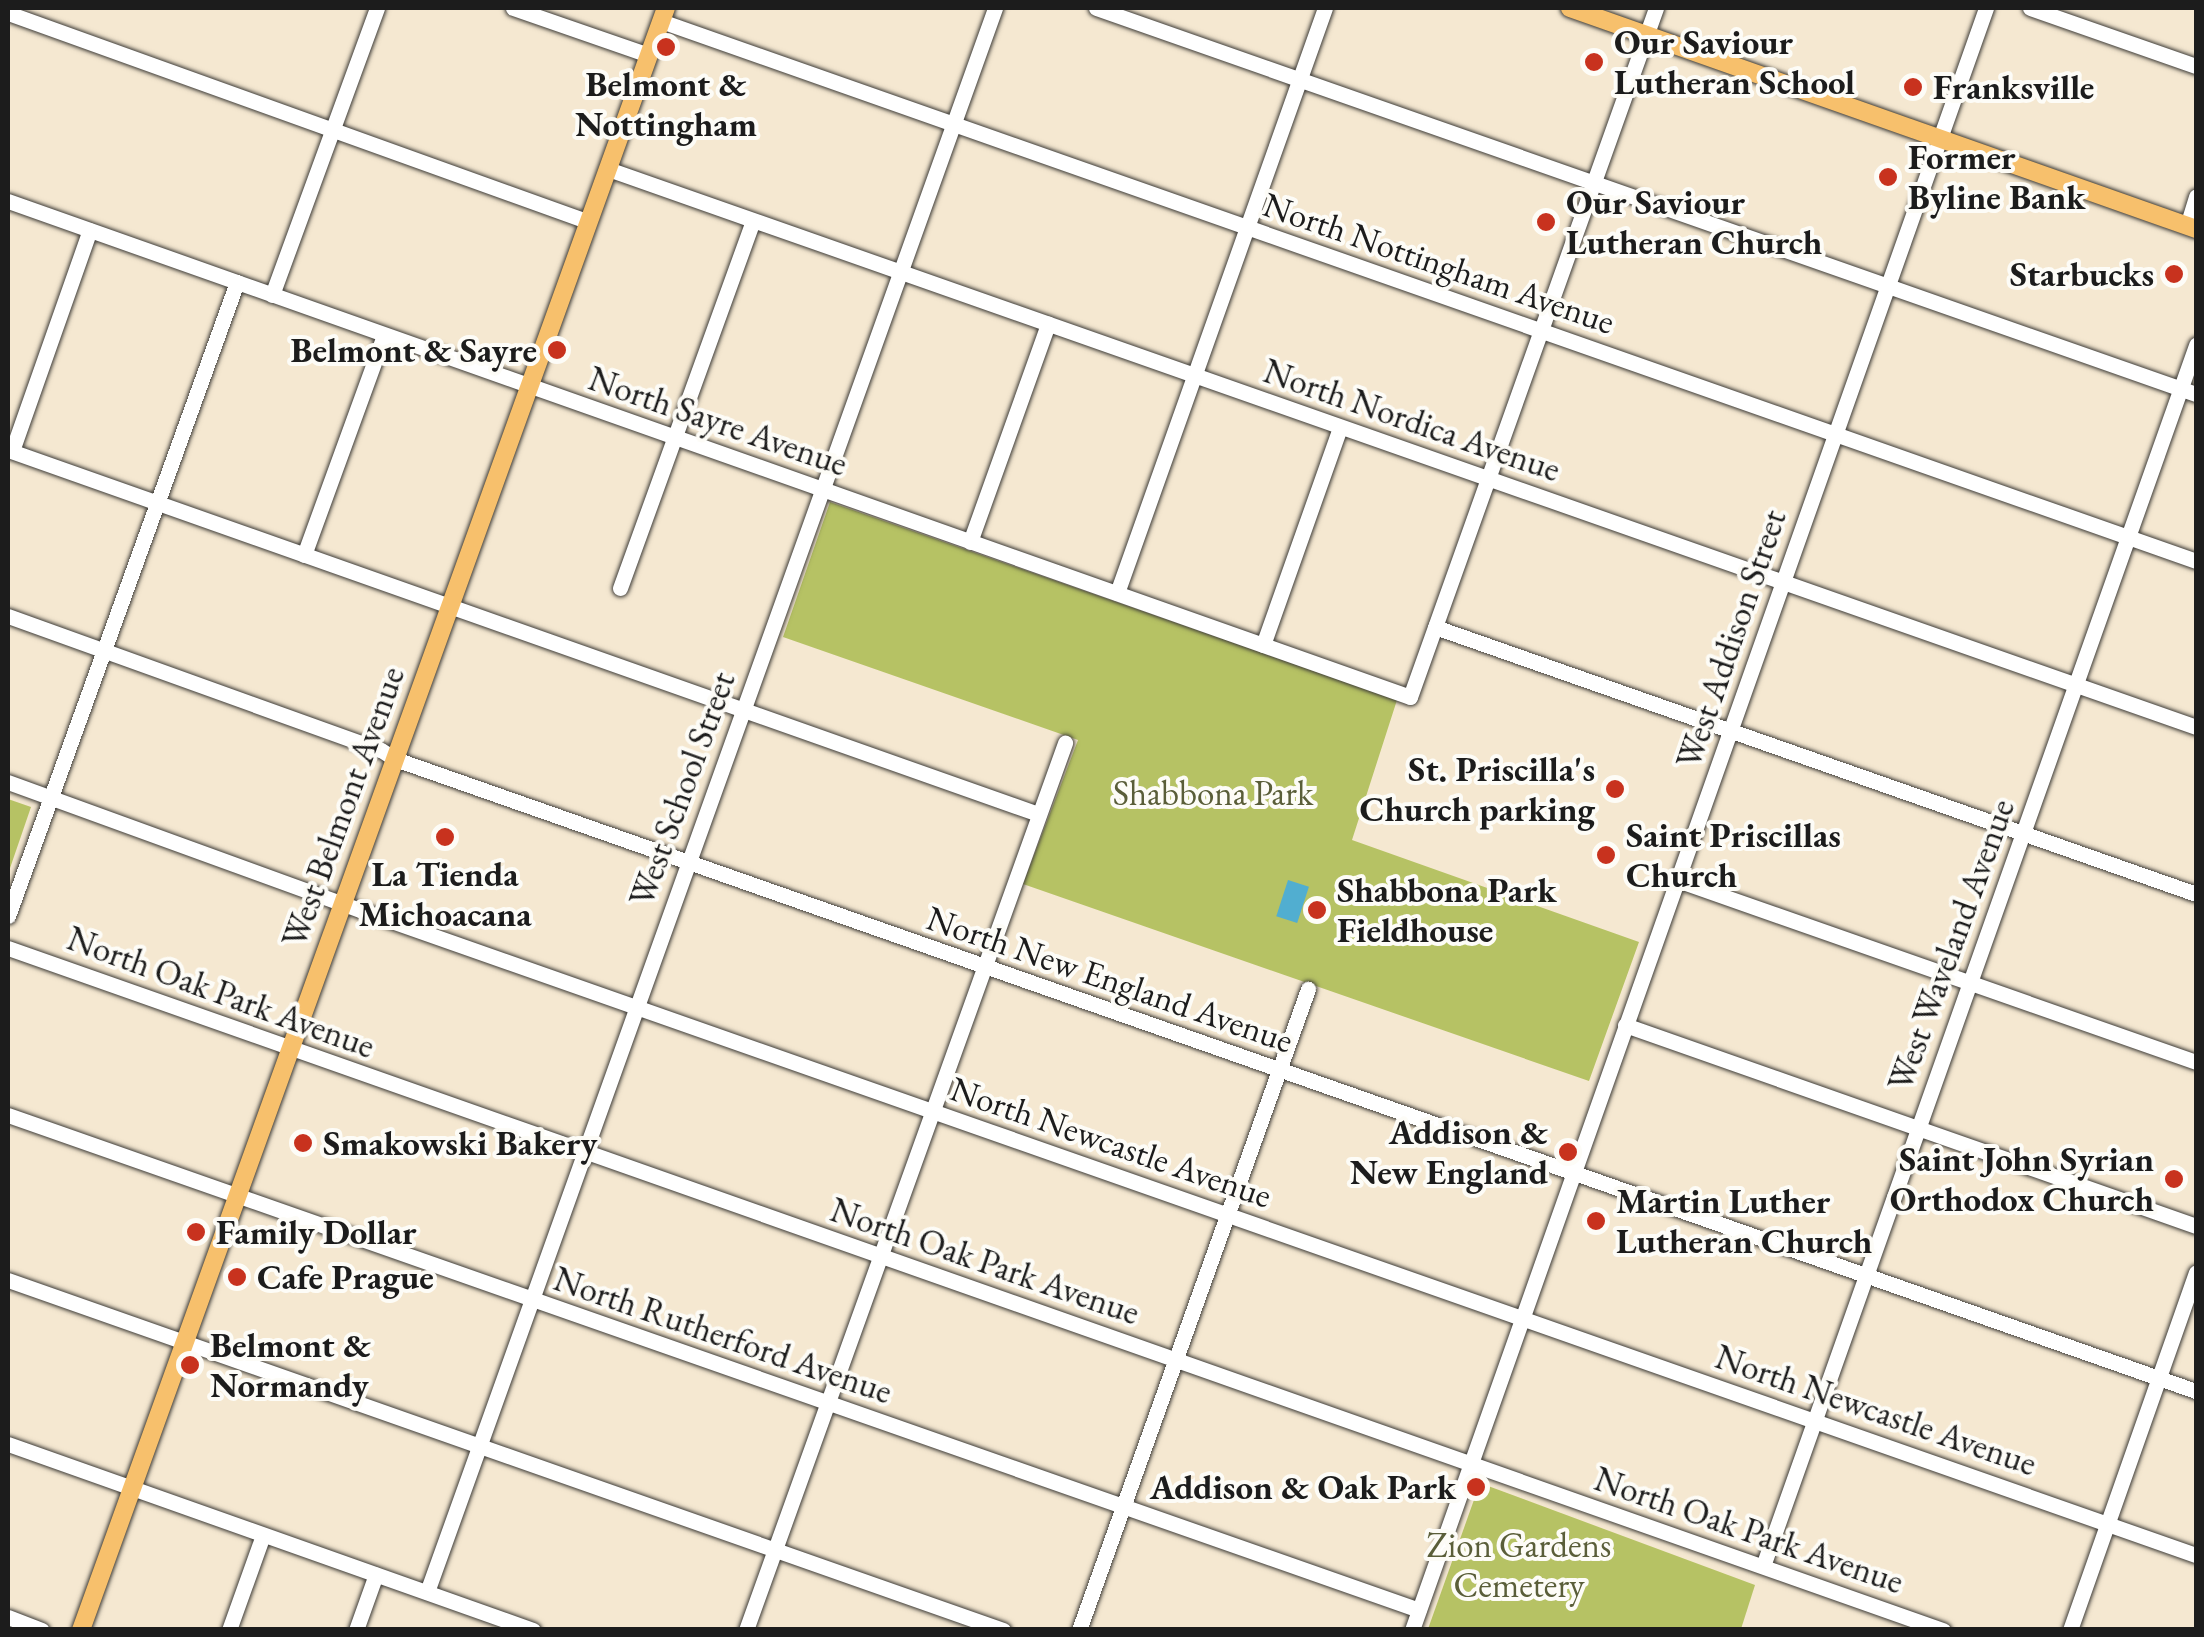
<!DOCTYPE html>
<style>
body{margin:0}
#map{position:relative;width:2204px;height:1637px;overflow:hidden;background:#f5e8d1;font-family:"EB Garamond",serif}
div>[style]{position:absolute}
.green>*{inset:0;background:#b6c264}
.water>*{inset:0;background:#51aed0;transform-origin:0 0}
.roads{filter:drop-shadow(0 0 2px #3d3b37) drop-shadow(0 0 2px #3d3b37)}
.minor>*{height:15px;margin:-7.5px;padding:0 7.5px;transform-origin:7.5px;border-radius:7.5px;background:#fff}
.major>*{height:18px;margin:-9px;padding:0 9px;transform-origin:9px;border-radius:9px;background:#f7c06c}
.dots>*{width:28px;height:28px;translate:-50% -50%;box-sizing:border-box;border:5px solid #fdfcf7;border-radius:50%}
span{translate:-50% -50%;white-space:nowrap;text-align:center;line-height:1.15;-webkit-text-stroke:8px #fdfcf7;paint-order:stroke}
.poi-label{font-size:35px;color:#1c1c1c;font-weight:700}
.left{translate:0 -50%;text-align:left}
.right{translate:-100% -50%;text-align:right}
.street-label{font-size:35px;color:#1c1c1c}
.park-label{font-size:35px;color:#5a5e39}
.frame{position:absolute;inset:0;border:10px solid #1c1c1c;pointer-events:none}
</style>
<div id="map">
<div class="green">
<div style="clip-path:polygon(830px 502px,1397px 700px,1352px 840px,1639px 942px,1589px 1081px,1023px 884px,1078px 740px,783px 637px)"></div>
<div style="clip-path:polygon(8px 799px,31px 807px,8px 874px)"></div>
<div style="clip-path:polygon(1480px 1483px,1755px 1585px,1741px 1629px,1428px 1629px)"></div>
</div>
<div class="water">
<div style="left:1288px;top:880px;width:22px;height:38px;rotate:18deg"></div>
</div>
<div class="roads">
<div class="minor">
<div style="left:513px;top:8px;width:144px;rotate:19.1deg"></div>
<div style="left:1096px;top:8px;width:1166px;rotate:19.34deg"></div>
<div style="left:2030px;top:8px;width:176px;rotate:19.3deg"></div>
<div style="left:8px;top:13px;width:617px;rotate:19.78deg"></div>
<div style="left:661px;top:21px;width:1627px;rotate:19.38deg"></div>
<div style="left:608px;top:169px;width:1683px;rotate:19.36deg"></div>
<div style="left:8px;top:201px;width:1487px;rotate:19.48deg"></div>
<div style="left:1410px;top:697px;width:732px;rotate:-70.35deg"></div>
<div style="left:2187px;top:226px;width:31px;rotate:-73deg"></div>
<div style="left:272px;top:295px;width:306px;rotate:-69.9deg"></div>
<div style="left:8px;top:450px;width:1092px;rotate:19.46deg"></div>
<div style="left:12px;top:451px;width:234px;rotate:-70.6deg"></div>
<div style="left:970px;top:542px;width:232px;rotate:-70.3deg"></div>
<div style="left:304px;top:555px;width:234px;rotate:-70deg"></div>
<div style="left:620px;top:588px;width:390px;rotate:-70.1deg"></div>
<div style="left:1117px;top:593px;width:621px;rotate:-70.43deg"></div>
<div style="left:8px;top:616px;width:396px;rotate:19.8deg"></div>
<div style="left:381px;top:750px;width:17px;rotate:33deg"></div>
<div style="left:395px;top:759px;width:1909px;rotate:19.34deg"></div>
<div style="left:1435px;top:627px;width:806px;rotate:19.33deg"></div>
<div style="left:1263px;top:645px;width:231px;rotate:-70.5deg"></div>
<div style="left:8px;top:782px;width:375px;rotate:20deg"></div>
<div style="left:360px;top:910px;width:1946px;rotate:19.36deg"></div>
<div style="left:1677px;top:880px;width:550px;rotate:19.32deg"></div>
<div style="left:8px;top:916px;width:674px;rotate:-70.14deg"></div>
<div style="left:8px;top:948px;width:2052px;rotate:19.42deg"></div>
<div style="left:1625px;top:1025px;width:605px;rotate:19.39deg"></div>
<div style="left:8px;top:1115px;width:1495px;rotate:19.33deg"></div>
<div style="left:8px;top:1280px;width:1055px;rotate:19.38deg"></div>
<div style="left:8px;top:1444px;width:557px;rotate:19.51deg"></div>
<div style="left:1763px;top:1566px;width:1296px;rotate:-70.47deg"></div>
<div style="left:427px;top:1592px;width:1683px;rotate:-70.27deg"></div>
<div style="left:8px;top:1617px;width:36px;rotate:21deg"></div>
<div style="left:229px;top:1630px;width:101px;rotate:-70.3deg"></div>
<div style="left:356px;top:1630px;width:59px;rotate:-70.3deg"></div>
<div style="left:746px;top:1630px;width:943px;rotate:-70.22deg"></div>
<div style="left:1079px;top:1630px;width:681px;rotate:-70.34deg"></div>
<div style="left:1412px;top:1630px;width:1721px;rotate:-70.51deg"></div>
<div style="left:2070px;top:1630px;width:379px;rotate:-70.6deg"></div>
</div>
<div class="major">
<div style="left:1570px;top:8px;width:664px;rotate:19.44deg"></div>
<div style="left:81px;top:1630px;width:1724px;rotate:-70.17deg"></div>
</div>
</div>
<div class="dots">
<div style="left:666px;top:47px;background:#c8321e"></div>
<div style="left:1594px;top:62px;background:#c8321e"></div>
<div style="left:1913px;top:87px;background:#c8321e"></div>
<div style="left:1888px;top:177px;background:#c8321e"></div>
<div style="left:1546px;top:222px;background:#c8321e"></div>
<div style="left:2174px;top:274px;background:#c8321e"></div>
<div style="left:557px;top:350px;background:#c8321e"></div>
<div style="left:1615px;top:789px;background:#c8321e"></div>
<div style="left:445px;top:837px;background:#c8321e"></div>
<div style="left:1606px;top:855px;background:#c8321e"></div>
<div style="left:1317px;top:910px;background:#c8321e"></div>
<div style="left:303px;top:1143px;background:#c8321e"></div>
<div style="left:1568px;top:1152px;background:#c8321e"></div>
<div style="left:2174px;top:1179px;background:#c8321e"></div>
<div style="left:1596px;top:1221px;background:#c8321e"></div>
<div style="left:196px;top:1232px;background:#c8321e"></div>
<div style="left:237px;top:1277px;background:#c8321e"></div>
<div style="left:190px;top:1365px;background:#c8321e"></div>
<div style="left:1476px;top:1487px;background:#c8321e"></div>
</div>
<div class="poi-label">
<span class="left" style="left:1614px;top:62px">Our Saviour<br>Lutheran School</span>
<span style="left:666px;top:104px">Belmont &amp;<br>Nottingham</span>
<span class="left" style="left:1933px;top:87px">Franksville</span>
<span class="left" style="left:1908px;top:177px">Former<br>Byline Bank</span>
<span class="left" style="left:1566px;top:222px">Our Saviour<br>Lutheran Church</span>
<span class="right" style="left:2154px;top:274px">Starbucks</span>
<span class="right" style="left:537px;top:350px">Belmont &amp; Sayre</span>
<span class="right" style="left:1595px;top:789px">St. Priscilla's<br>Church parking</span>
<span class="left" style="left:1626px;top:855px">Saint Priscillas<br>Church</span>
<span style="left:445px;top:894px">La Tienda<br>Michoacana</span>
<span class="left" style="left:1337px;top:910px">Shabbona Park<br>Fieldhouse</span>
<span class="right" style="left:1548px;top:1152px">Addison &amp;<br>New England</span>
<span class="left" style="left:323px;top:1143px">Smakowski Bakery</span>
<span class="right" style="left:2154px;top:1179px">Saint John Syrian<br>Orthodox Church</span>
<span class="left" style="left:1616px;top:1221px">Martin Luther<br>Lutheran Church</span>
<span class="left" style="left:216px;top:1232px">Family Dollar</span>
<span class="left" style="left:257px;top:1277px">Cafe Prague</span>
<span class="left" style="left:210px;top:1365px">Belmont &amp;<br>Normandy</span>
<span class="right" style="left:1456px;top:1487px">Addison &amp; Oak Park</span>
</div>
<div class="street-label">
<span style="left:1439px;top:263px;rotate:19deg">North Nottingham Avenue</span>
<span style="left:1412px;top:420px;rotate:19deg">North Nordica Avenue</span>
<span style="left:718px;top:421px;rotate:19deg">North Sayre Avenue</span>
<span style="left:1731px;top:639px;rotate:-71deg">West Addison Street</span>
<span style="left:682px;top:789px;rotate:-70deg">West School Street</span>
<span style="left:343px;top:807px;rotate:-70deg">West Belmont Avenue</span>
<span style="left:1951px;top:945px;rotate:-70deg">West Waveland Avenue</span>
<span style="left:1110px;top:979px;rotate:19deg">North New England Avenue</span>
<span style="left:221px;top:992px;rotate:20deg">North Oak Park Avenue</span>
<span style="left:1111px;top:1142px;rotate:19deg">North Newcastle Avenue</span>
<span style="left:985px;top:1261px;rotate:19deg">North Oak Park Avenue</span>
<span style="left:723px;top:1335px;rotate:19deg">North Rutherford Avenue</span>
<span style="left:1876px;top:1410px;rotate:19deg">North Newcastle Avenue</span>
<span style="left:1749px;top:1530px;rotate:19deg">North Oak Park Avenue</span>
</div>
<div class="park-label">
<span style="left:1213px;top:793px">Shabbona Park</span>
<span style="left:1519px;top:1565px">Zion Gardens<br>Cemetery</span>
</div>
<div class="frame"></div>
</div>
